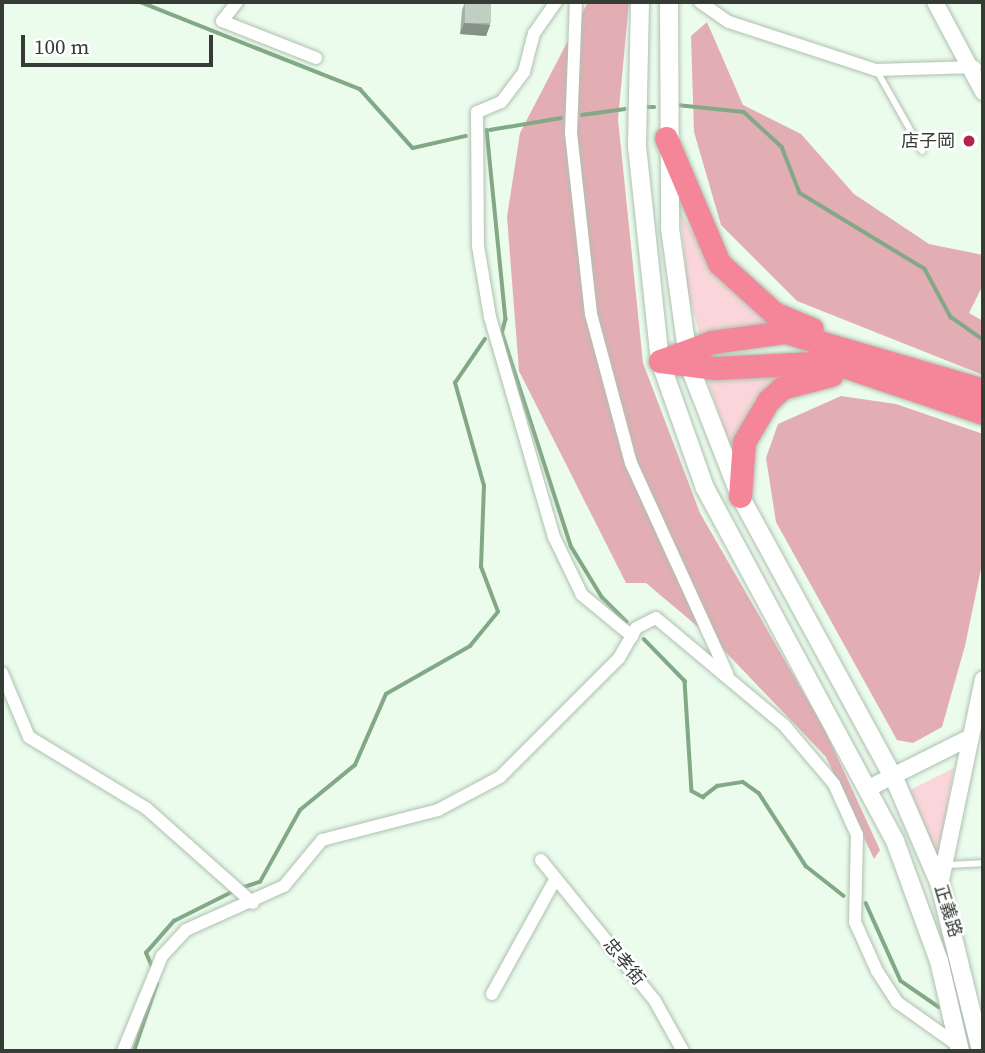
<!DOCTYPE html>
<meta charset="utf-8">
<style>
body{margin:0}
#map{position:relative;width:985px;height:1053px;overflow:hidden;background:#ebfcec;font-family:"Source Serif 4","Noto Sans TC",serif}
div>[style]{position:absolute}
.green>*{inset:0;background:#fad6da}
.forest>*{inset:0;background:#e3adb4}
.stream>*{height:3.5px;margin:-1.75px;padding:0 1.75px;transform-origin:1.75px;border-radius:1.75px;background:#82a886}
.roads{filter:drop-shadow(0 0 2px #afc0b0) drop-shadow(0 0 2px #afc0b0)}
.service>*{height:6px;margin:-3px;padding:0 3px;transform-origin:3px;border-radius:3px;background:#fff}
.minor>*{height:12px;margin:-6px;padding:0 6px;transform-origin:6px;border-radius:6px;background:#fff}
.tertiary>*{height:16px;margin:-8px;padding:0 8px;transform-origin:8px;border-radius:8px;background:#fff}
.secondary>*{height:18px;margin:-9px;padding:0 9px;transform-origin:9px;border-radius:9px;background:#fff}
.motorway>*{height:23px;margin:-11.5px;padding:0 11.5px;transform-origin:11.5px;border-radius:11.5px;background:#f58598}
.wall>*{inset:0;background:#a4b3a6}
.shaded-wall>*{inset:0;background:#869287}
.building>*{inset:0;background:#bfd0c1;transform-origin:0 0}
.dots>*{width:19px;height:19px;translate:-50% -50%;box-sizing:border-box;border:4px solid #fff;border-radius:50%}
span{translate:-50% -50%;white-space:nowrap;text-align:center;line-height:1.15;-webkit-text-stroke:5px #fff;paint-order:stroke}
.poi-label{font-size:18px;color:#353c36}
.right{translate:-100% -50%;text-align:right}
.street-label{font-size:18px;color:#353c36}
.frame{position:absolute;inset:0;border:4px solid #353c36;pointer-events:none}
.scale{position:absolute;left:21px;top:35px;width:192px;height:32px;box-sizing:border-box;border:4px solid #353c36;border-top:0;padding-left:9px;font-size:21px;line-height:24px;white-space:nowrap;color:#353c36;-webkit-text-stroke:5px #fff;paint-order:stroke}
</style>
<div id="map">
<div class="green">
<div style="clip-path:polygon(680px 211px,715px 271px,774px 325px,701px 339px,688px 292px)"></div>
<div style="clip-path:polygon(816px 368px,784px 379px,755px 399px,732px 450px,706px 376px)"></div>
<div style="clip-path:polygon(954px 768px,938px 859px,910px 790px)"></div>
</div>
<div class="forest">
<div style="clip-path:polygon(588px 2px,629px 2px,618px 119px,643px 363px,700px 513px,825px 730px,880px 850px,874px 859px,826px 757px,716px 642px,646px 583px,626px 583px,519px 371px,507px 217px,520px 133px)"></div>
<div style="clip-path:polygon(707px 22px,743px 105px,801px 134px,854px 194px,929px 244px,983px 255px,983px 285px,969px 313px,983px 321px,983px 375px,797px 301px,721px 225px,694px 132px,691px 36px)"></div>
<div style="clip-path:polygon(841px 396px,896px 404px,983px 434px,983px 559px,965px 646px,942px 727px,913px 743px,897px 740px,776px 522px,766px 458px,778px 424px)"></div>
</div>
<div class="stream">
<div style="left:140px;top:2px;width:237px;rotate:21.6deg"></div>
<div style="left:360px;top:89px;width:79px;rotate:48.1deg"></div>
<div style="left:413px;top:148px;width:54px;rotate:-12.8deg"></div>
<div style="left:677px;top:105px;width:67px;rotate:6deg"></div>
<div style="left:744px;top:112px;width:52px;rotate:42.6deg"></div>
<div style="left:782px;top:147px;width:49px;rotate:68.6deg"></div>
<div style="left:800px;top:193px;width:146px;rotate:31.3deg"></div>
<div style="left:925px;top:269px;width:55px;rotate:61.6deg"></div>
<div style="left:951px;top:317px;width:39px;rotate:35deg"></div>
<div style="left:648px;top:107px;width:6px"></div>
<div style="left:582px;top:115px;width:43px;rotate:-7.9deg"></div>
<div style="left:487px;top:130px;width:190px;rotate:84.3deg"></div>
<div style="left:506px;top:319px;width:16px;rotate:105deg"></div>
<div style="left:490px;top:130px;width:72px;rotate:-9.6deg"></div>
<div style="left:502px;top:332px;width:225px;rotate:72.1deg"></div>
<div style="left:571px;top:546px;width:60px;rotate:58.7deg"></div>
<div style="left:602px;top:597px;width:35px;rotate:45deg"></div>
<div style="left:644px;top:639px;width:59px;rotate:45.7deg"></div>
<div style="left:685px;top:681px;width:110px;rotate:86.4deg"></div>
<div style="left:692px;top:791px;width:13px;rotate:29deg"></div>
<div style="left:703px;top:797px;width:18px;rotate:-38deg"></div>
<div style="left:717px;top:786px;width:26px;rotate:-9deg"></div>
<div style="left:743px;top:782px;width:19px;rotate:35deg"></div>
<div style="left:759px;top:793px;width:87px;rotate:57.2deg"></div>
<div style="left:806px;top:866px;width:48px;rotate:38.3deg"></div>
<div style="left:241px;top:888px;width:20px;rotate:-18deg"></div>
<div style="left:260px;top:882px;width:82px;rotate:-60.9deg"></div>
<div style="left:300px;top:810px;width:71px;rotate:-39.3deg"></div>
<div style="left:355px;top:765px;width:77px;rotate:-66.4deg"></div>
<div style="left:386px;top:694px;width:97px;rotate:-29.7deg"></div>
<div style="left:470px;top:646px;width:44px;rotate:-50.5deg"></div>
<div style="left:498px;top:612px;width:48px;rotate:-110.7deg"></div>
<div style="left:481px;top:567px;width:81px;rotate:-87.9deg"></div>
<div style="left:484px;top:486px;width:107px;rotate:-105.7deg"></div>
<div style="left:455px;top:383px;width:53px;rotate:-55.7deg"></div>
<div style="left:866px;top:903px;width:85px;rotate:65.8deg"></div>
<div style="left:901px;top:981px;width:46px;rotate:34.4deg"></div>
<div style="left:152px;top:967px;width:15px;rotate:-113deg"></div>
<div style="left:146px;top:953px;width:43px;rotate:-48.8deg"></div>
<div style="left:174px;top:921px;width:67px;rotate:-26.6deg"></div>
<div style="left:134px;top:1051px;width:71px;rotate:-71.1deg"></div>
</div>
<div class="roads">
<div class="service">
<div style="left:877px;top:71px;width:92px;rotate:60.6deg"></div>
<div style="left:946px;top:865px;width:37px;rotate:-3deg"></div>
</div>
<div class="minor">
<div style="left:237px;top:2px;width:24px;rotate:128deg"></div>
<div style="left:222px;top:21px;width:101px;rotate:21.5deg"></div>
<div style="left:556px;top:2px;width:38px;rotate:125deg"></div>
<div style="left:534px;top:33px;width:40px;rotate:104.4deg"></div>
<div style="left:524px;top:72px;width:38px;rotate:127deg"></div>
<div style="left:501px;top:102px;width:26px;rotate:157deg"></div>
<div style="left:477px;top:112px;width:134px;rotate:89.6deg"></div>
<div style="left:478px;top:246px;width:72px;rotate:80.4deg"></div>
<div style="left:490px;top:317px;width:229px;rotate:73.8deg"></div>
<div style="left:554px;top:537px;width:64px;rotate:64.2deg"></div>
<div style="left:582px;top:595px;width:65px;rotate:39.4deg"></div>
<div style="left:576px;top:2px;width:131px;rotate:92.2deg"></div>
<div style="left:571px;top:133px;width:182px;rotate:83.7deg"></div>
<div style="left:591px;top:314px;width:154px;rotate:75deg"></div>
<div style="left:631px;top:463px;width:232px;rotate:65.5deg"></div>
<div style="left:700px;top:2px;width:35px;rotate:35deg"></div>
<div style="left:729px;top:22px;width:155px;rotate:18.1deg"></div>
<div style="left:876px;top:70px;width:99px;rotate:-1.7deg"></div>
<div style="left:2px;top:673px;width:69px;rotate:67.1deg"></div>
<div style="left:29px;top:737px;width:137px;rotate:31.3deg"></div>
<div style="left:146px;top:808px;width:143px;rotate:41.6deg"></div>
<div style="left:541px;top:860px;width:181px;rotate:51deg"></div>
<div style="left:655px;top:1001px;width:57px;rotate:60.8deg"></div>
<div style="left:492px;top:994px;width:132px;rotate:-61.1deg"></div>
<div style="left:123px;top:1051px;width:103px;rotate:-67.7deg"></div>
<div style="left:162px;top:956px;width:35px;rotate:-47deg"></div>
<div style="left:186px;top:930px;width:107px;rotate:-24.2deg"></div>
<div style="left:284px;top:886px;width:60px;rotate:-50.4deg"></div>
<div style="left:322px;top:840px;width:120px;rotate:-14.5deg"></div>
<div style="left:438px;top:810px;width:70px;rotate:-28deg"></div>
<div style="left:500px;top:777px;width:168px;rotate:-45deg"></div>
<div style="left:619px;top:658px;width:34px;rotate:-60deg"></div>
<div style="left:636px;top:628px;width:22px;rotate:-27deg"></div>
<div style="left:656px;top:618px;width:167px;rotate:39.9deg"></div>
<div style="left:784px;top:725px;width:77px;rotate:49.7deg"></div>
<div style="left:834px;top:784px;width:56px;rotate:65.7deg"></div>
<div style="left:857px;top:835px;width:87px;rotate:91.3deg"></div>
<div style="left:855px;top:922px;width:54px;rotate:65.8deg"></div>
<div style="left:877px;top:971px;width:37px;rotate:57deg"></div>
<div style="left:897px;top:1002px;width:76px;rotate:35.4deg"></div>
</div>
<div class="tertiary">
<div style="left:935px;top:2px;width:102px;rotate:61.9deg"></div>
<div style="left:871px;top:787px;width:110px;rotate:-26.6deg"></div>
<div style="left:940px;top:885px;width:210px;rotate:-78.2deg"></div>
</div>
<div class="secondary">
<div style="left:640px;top:2px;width:144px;rotate:91.2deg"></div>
<div style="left:637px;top:146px;width:216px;rotate:83.9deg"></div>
<div style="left:660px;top:361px;width:135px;rotate:70.5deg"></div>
<div style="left:705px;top:488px;width:401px;rotate:61.7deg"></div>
<div style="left:895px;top:841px;width:128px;rotate:69.9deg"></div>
<div style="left:939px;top:961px;width:92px;rotate:76.9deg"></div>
<div style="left:669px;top:2px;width:226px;rotate:89.7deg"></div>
<div style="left:670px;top:228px;width:138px;rotate:82.1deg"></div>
<div style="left:689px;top:365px;width:141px;rotate:68.7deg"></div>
<div style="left:740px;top:496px;width:321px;rotate:61.4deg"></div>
<div style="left:894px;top:778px;width:116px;rotate:66.7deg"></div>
<div style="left:940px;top:885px;width:171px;rotate:76.1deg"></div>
</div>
<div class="motorway">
<div style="left:666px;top:138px;width:136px;rotate:67deg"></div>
<div style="left:719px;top:263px;width:74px;rotate:42.3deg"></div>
<div style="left:774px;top:313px;width:41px;rotate:22.8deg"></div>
<div style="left:660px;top:361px;width:55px;rotate:-20.1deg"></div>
<div style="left:712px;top:342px;width:74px;rotate:-7.8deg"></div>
<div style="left:785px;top:332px;width:206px;rotate:16.3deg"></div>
<div style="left:660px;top:361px;width:55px;rotate:7.3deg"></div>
<div style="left:715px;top:368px;width:117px;rotate:-2.9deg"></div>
<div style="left:832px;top:362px;width:159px;rotate:18.7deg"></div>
<div style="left:740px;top:496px;width:54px;rotate:-85.8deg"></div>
<div style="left:744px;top:442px;width:48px;rotate:-59.7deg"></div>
<div style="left:768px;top:401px;width:19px;rotate:-43deg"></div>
<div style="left:782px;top:388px;width:51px;rotate:-14.9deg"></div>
</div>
</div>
<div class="wall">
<div style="clip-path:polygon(465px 2px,491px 2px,490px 25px,486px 36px,460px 34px,462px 10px)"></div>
</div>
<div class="shaded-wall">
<div style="clip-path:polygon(464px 23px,490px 25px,486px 36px,460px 34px)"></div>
</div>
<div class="building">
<div style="left:465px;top:2px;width:26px;height:21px"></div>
</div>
<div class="dots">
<div style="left:969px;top:141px;background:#b5244d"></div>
</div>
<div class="poi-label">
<span class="right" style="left:955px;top:141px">店子岡</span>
</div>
<div class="street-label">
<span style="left:948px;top:911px;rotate:73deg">正義路</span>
<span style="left:624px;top:962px;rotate:51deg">忠孝街</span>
</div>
<div class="frame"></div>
<div class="scale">100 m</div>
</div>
